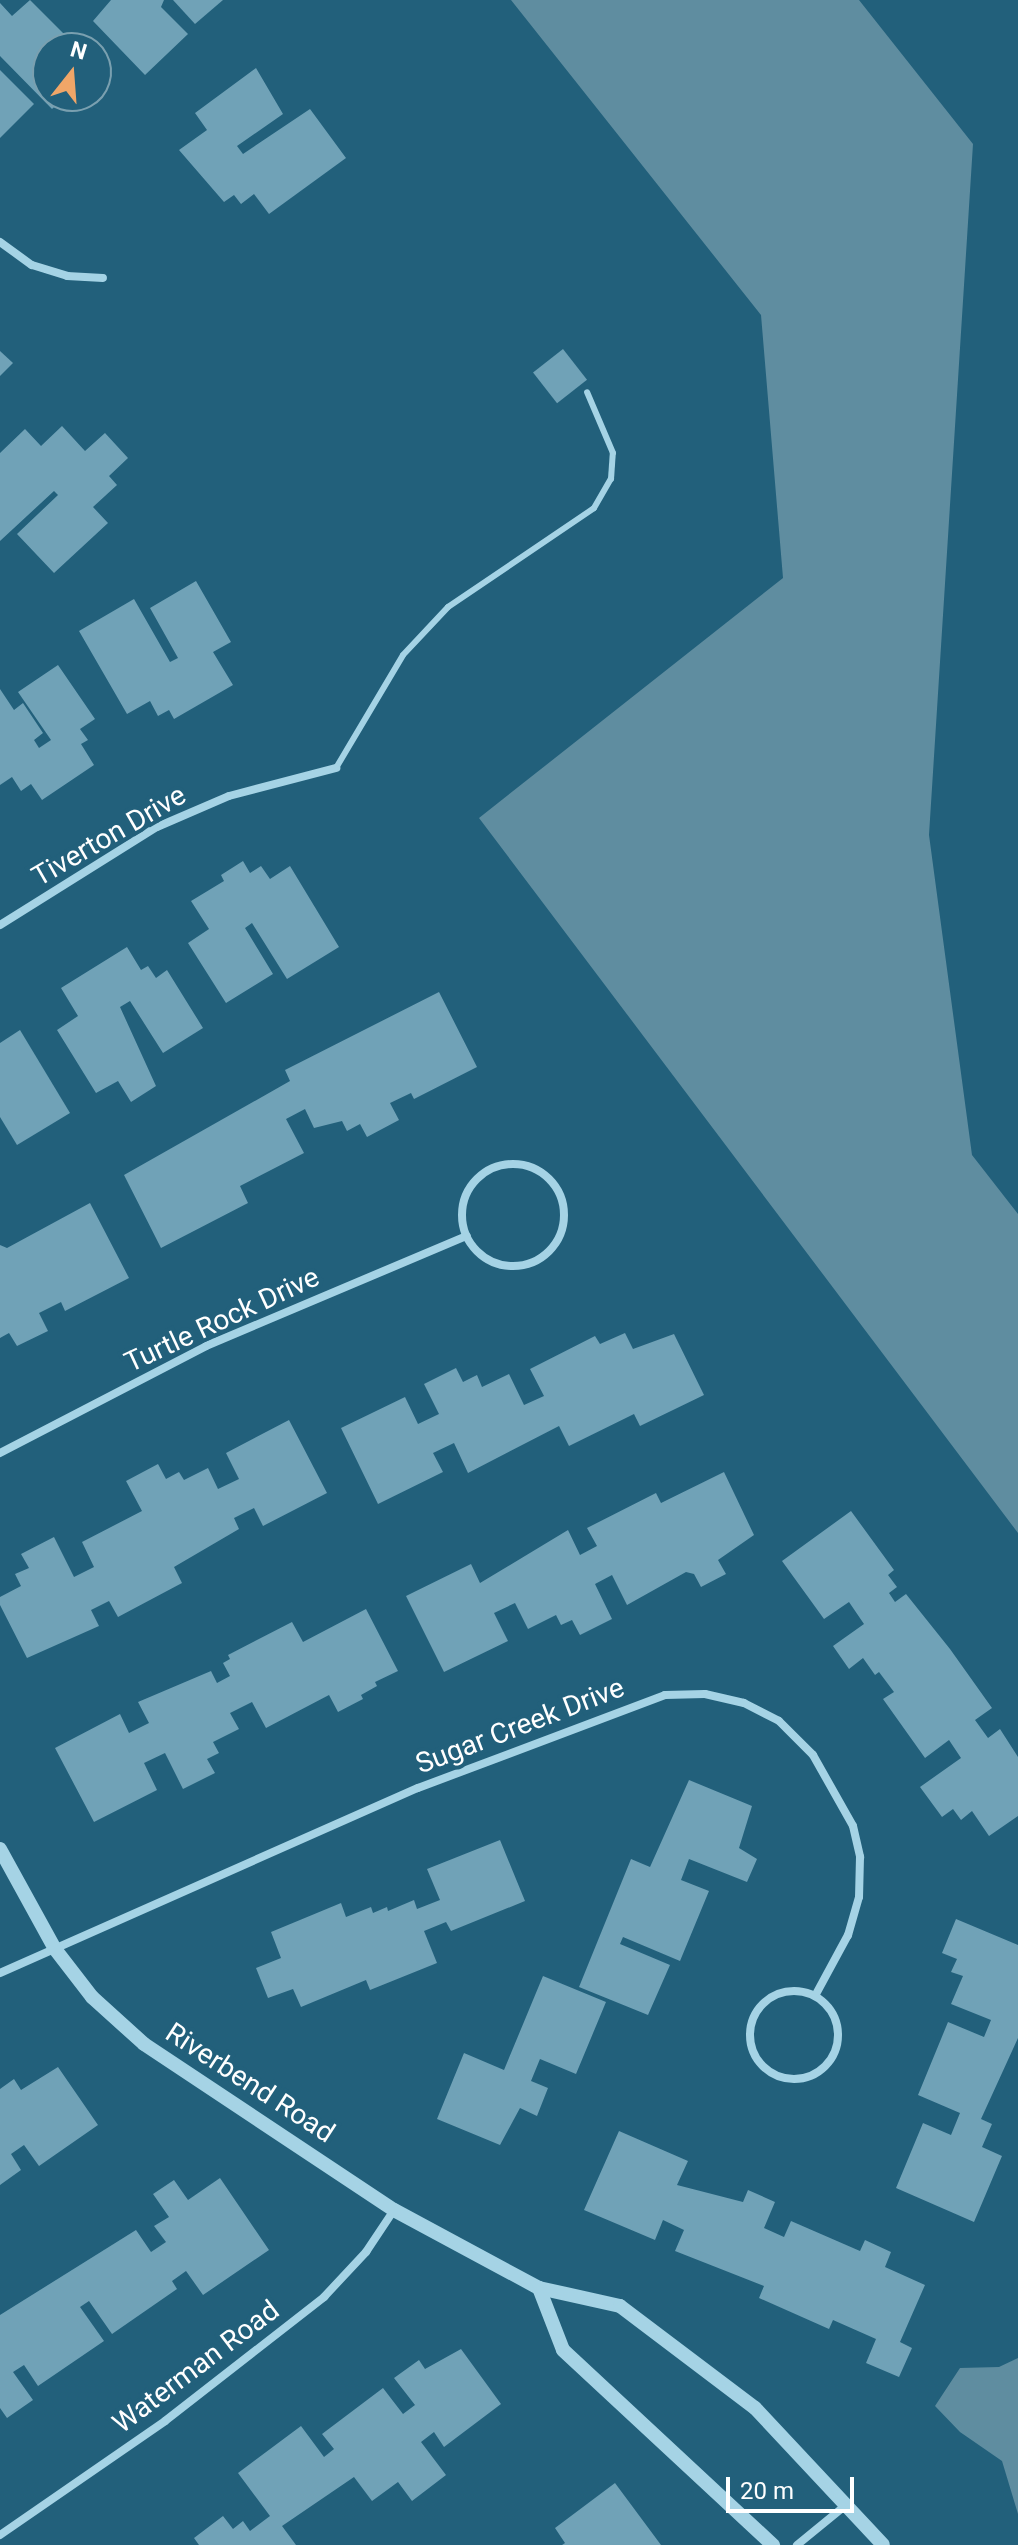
<!DOCTYPE html>
<style>
body{margin:0}
#map{position:relative;width:1018px;height:2545px;overflow:hidden;background:#22607b;font-family:Roboto,sans-serif}
div>[style]{position:absolute}
.water>*{inset:0;background:#5f8da0}
.building>*{inset:0;background:#70a2b7;transform-origin:0 0}
.service>*{height:6px;margin:-3px;padding:0 3px;transform-origin:3px;border-radius:3px;background:#a5d3e5}
.minor>*{height:8px;margin:-4px;padding:0 4px;transform-origin:4px;border-radius:4px;background:#a5d3e5}
.minor>.ring{margin:-4px;padding:0;box-sizing:content-box;background:none;border:8px solid #a5d3e5;border-radius:50%}
.tertiary>*{height:14px;margin:-7px;padding:0 7px;transform-origin:7px;border-radius:7px;background:#a5d3e5}
span{translate:-50% -50%;white-space:nowrap;text-align:center;line-height:1.15;-webkit-text-stroke:8px #22607b;paint-order:stroke}
.street-label{font-size:28px;color:#fff}
.north{position:absolute;left:32px;top:32px;width:80px;height:80px;box-sizing:border-box;background:#22607b;border:2px solid #7aa0b0;border-radius:50%;rotate:17deg;font-size:22px;font-weight:700;line-height:32px;text-align:center;color:#fff}
.north::after{content:'';display:block;margin:auto;width:28px;height:36px;background:#f0a668;clip-path:polygon(50% 0,100% 100%,50% 72%,0 100%)}
.scale{position:absolute;left:726px;top:2477px;width:128px;height:36px;box-sizing:border-box;border:4px solid #fff;border-top:0;padding-left:10px;font-size:24px;line-height:28px;white-space:nowrap;color:#fff;-webkit-text-stroke:6px #22607b;paint-order:stroke}
</style>
<div id="map">
<div class="water">
<div style="clip-path:polygon(511px 0,859px 0,973px 144px,929px 835px,972px 1155px,1018px 1214px,1018px 1533px,479px 818px,783px 578px,761px 315px)"></div>
<div style="clip-path:polygon(1018px 2358px,1018px 2514px,1002px 2461px,960px 2432px,935px 2406px,960px 2368px,999px 2367px)"></div>
</div>
<div class="building">
<div style="clip-path:polygon(30px 0,78px 48px,48px 48px,48px 96px,65px 96px,52px 109px,0 56px,0 3px,12px 16px)"></div>
<div style="clip-path:polygon(111px 0,164px 0,161px 7px,188px 34px,145px 75px,93px 21px)"></div>
<div style="clip-path:polygon(173px 0,223px 0,195px 24px)"></div>
<div style="clip-path:polygon(256px 68px,283px 114px,237px 146px,243px 154px,310px 109px,346px 158px,269px 214px,254px 194px,241px 204px,234px 195px,224px 202px,179px 150px,207px 130px,195px 113px)"></div>
<div style="clip-path:polygon(0 70px,34px 104px,0 138px)"></div>
<div style="left:563px;top:349px;width:39px;height:38px;rotate:52deg"></div>
<div style="clip-path:polygon(0 351px,13px 363px,0 376px)"></div>
<div style="clip-path:polygon(62px 426px,85px 451px,105px 433px,128px 458px,109px 476px,117px 485px,93px 507px,108px 523px,54px 573px,17px 534px,58px 495px,54px 491px,0 541px,0 453px,25px 429px,41px 446px)"></div>
<div style="clip-path:polygon(196px 581px,231px 642px,213px 652px,233px 685px,174px 719px,169px 710px,158px 716px,150px 701px,127px 714px,79px 631px,134px 599px,170px 662px,178px 658px,150px 608px)"></div>
<div style="clip-path:polygon(58px 665px,95px 719px,80px 729px,88px 740px,81px 744px,94px 765px,42px 800px,31px 784px,21px 791px,12px 777px,0 785px,0 689px,14px 710px,23px 703px,43px 733px,34px 740px,39px 748px,51px 740px,18px 692px)"></div>
<div style="clip-path:polygon(243px 861px,250px 873px,261px 866px,270px 879px,290px 866px,339px 947px,287px 979px,252px 923px,245px 928px,273px 974px,226px 1003px,188px 943px,209px 929px,191px 901px,224px 881px,221px 875px)"></div>
<div style="clip-path:polygon(127px 947px,141px 970px,148px 966px,156px 978px,167px 970px,203px 1028px,163px 1053px,130px 1001px,120px 1007px,156px 1086px,131px 1102px,118px 1081px,96px 1093px,57px 1030px,78px 1016px,61px 988px)"></div>
<div style="clip-path:polygon(439px 992px,477px 1067px,414px 1099px,411px 1093px,390px 1103px,399px 1120px,367px 1137px,360px 1124px,347px 1131px,342px 1121px,314px 1128px,305px 1109px,286px 1119px,304px 1153px,240px 1186px,248px 1203px,161px 1248px,124px 1175px,290px 1081px,285px 1070px)"></div>
<div style="clip-path:polygon(20px 1030px,70px 1113px,17px 1145px,0 1117px,0 1043px)"></div>
<div style="clip-path:polygon(90px 1203px,129px 1278px,65px 1311px,61px 1302px,39px 1313px,48px 1331px,17px 1346px,9px 1333px,0 1338px,0 1245px,7px 1248px)"></div>
<div style="clip-path:polygon(625px 1333px,633px 1349px,674px 1334px,704px 1395px,640px 1426px,634px 1414px,569px 1446px,559px 1426px,468px 1473px,454px 1443px,433px 1453px,443px 1472px,378px 1504px,341px 1428px,405px 1397px,418px 1424px,439px 1414px,424px 1384px,456px 1368px,463px 1382px,477px 1375px,482px 1387px,509px 1374px,524px 1405px,544px 1396px,530px 1369px,595px 1336px,600px 1344px)"></div>
<div style="clip-path:polygon(289px 1420px,327px 1493px,263px 1526px,254px 1508px,234px 1518px,239px 1529px,174px 1567px,182px 1583px,118px 1617px,109px 1601px,91px 1610px,99px 1626px,27px 1658px,0 1605px,0 1597px,21px 1586px,15px 1574px,29px 1568px,21px 1554px,54px 1537px,74px 1577px,94px 1567px,82px 1542px,142px 1511px,126px 1481px,158px 1464px,166px 1479px,179px 1472px,184px 1480px,208px 1468px,218px 1489px,239px 1479px,226px 1453px)"></div>
<div style="clip-path:polygon(724px 1472px,754px 1535px,718px 1560px,726px 1574px,701px 1587px,694px 1574px,686px 1572px,627px 1605px,612px 1575px,595px 1584px,612px 1619px,580px 1635px,572px 1620px,561px 1625px,556px 1615px,528px 1629px,515px 1603px,494px 1613px,508px 1641px,444px 1672px,406px 1596px,471px 1564px,480px 1583px,568px 1530px,580px 1555px,597px 1546px,587px 1528px,656px 1493px,661px 1503px)"></div>
<div style="clip-path:polygon(851px 1511px,894px 1570px,888px 1575px,897px 1587px,889px 1593px,895px 1602px,906px 1594px,950px 1649px,992px 1708px,975px 1720px,988px 1738px,1000px 1729px,1018px 1757px,1018px 1816px,989px 1836px,972px 1811px,961px 1820px,953px 1809px,942px 1817px,920px 1787px,961px 1758px,949px 1740px,925px 1758px,883px 1699px,894px 1692px,879px 1672px,875px 1675px,863px 1658px,849px 1669px,833px 1646px,864px 1624px,849px 1602px,824px 1619px,782px 1561px)"></div>
<div style="clip-path:polygon(366px 1609px,398px 1671px,375px 1682px,377px 1686px,361px 1695px,363px 1699px,338px 1712px,329px 1695px,266px 1728px,252px 1702px,230px 1713px,239px 1729px,213px 1742px,219px 1753px,207px 1759px,215px 1773px,183px 1789px,165px 1753px,144px 1763px,157px 1790px,94px 1822px,55px 1748px,120px 1714px,129px 1733px,149px 1723px,138px 1702px,211px 1671px,217px 1683px,230px 1676px,223px 1663px,230px 1659px,228px 1655px,292px 1622px,303px 1642px)"></div>
<div style="clip-path:polygon(689px 1780px,752px 1806px,739px 1848px,757px 1859px,747px 1882px,689px 1859px,681px 1880px,709px 1891px,680px 1961px,623px 1937px,620px 1944px,670px 1965px,648px 2015px,579px 1987px,631px 1859px,650px 1867px)"></div>
<div style="clip-path:polygon(500px 1840px,525px 1901px,451px 1931px,446px 1922px,424px 1931px,437px 1963px,370px 1990px,366px 1980px,301px 2007px,293px 1989px,268px 1998px,256px 1968px,281px 1958px,271px 1932px,341px 1903px,346px 1917px,371px 1907px,373px 1913px,387px 1907px,388px 1911px,414px 1900px,417px 1909px,440px 1900px,427px 1869px)"></div>
<div style="clip-path:polygon(956px 1919px,1018px 1945px,1018px 2038px,981px 2119px,992px 2124px,982px 2147px,1002px 2156px,974px 2222px,896px 2188px,923px 2123px,951px 2135px,960px 2113px,918px 2095px,948px 2022px,984px 2037px,991px 2020px,951px 2004px,963px 1976px,951px 1972px,957px 1959px,942px 1953px)"></div>
<div style="clip-path:polygon(543px 1976px,606px 2002px,576px 2074px,540px 2059px,531px 2081px,548px 2088px,537px 2116px,520px 2108px,500px 2145px,437px 2119px,464px 2053px,504px 2070px)"></div>
<div style="clip-path:polygon(58px 2067px,98px 2125px,39px 2166px,24px 2145px,11px 2154px,21px 2170px,0 2185px,0 2089px,14px 2079px,21px 2090px)"></div>
<div style="clip-path:polygon(619px 2131px,688px 2161px,677px 2185px,743px 2202px,748px 2190px,775px 2202px,764px 2228px,784px 2237px,791px 2221px,860px 2251px,865px 2240px,891px 2252px,885px 2267px,925px 2285px,900px 2342px,912px 2348px,899px 2377px,866px 2363px,876px 2339px,833px 2320px,829px 2329px,759px 2298px,764px 2286px,675px 2251px,684px 2230px,663px 2220px,655px 2240px,584px 2210px)"></div>
<div style="clip-path:polygon(220px 2178px,269px 2250px,203px 2295px,186px 2271px,172px 2281px,177px 2289px,112px 2334px,89px 2301px,80px 2307px,104px 2341px,38px 2386px,24px 2365px,13px 2372px,33px 2400px,7px 2418px,0 2408px,0 2315px,136px 2230px,151px 2252px,166px 2242px,154px 2226px,169px 2217px,153px 2194px,174px 2180px,188px 2200px)"></div>
<div style="clip-path:polygon(461px 2349px,501px 2404px,444px 2447px,434px 2432px,421px 2442px,446px 2475px,412px 2501px,398px 2482px,372px 2501px,354px 2477px,282px 2526px,296px 2545px,199px 2545px,194px 2538px,223px 2516px,233px 2529px,243px 2521px,250px 2531px,270px 2516px,238px 2473px,301px 2426px,324px 2457px,334px 2449px,322px 2434px,383px 2388px,403px 2414px,415px 2405px,394px 2378px,419px 2360px,425px 2369px)"></div>
<div style="clip-path:polygon(615px 2483px,661px 2545px,562px 2545px,565px 2543px,555px 2528px)"></div>
</div>
<div class="service">
<div style="left:336px;top:768px;width:131px;rotate:-59.3deg"></div>
<div style="left:403px;top:655px;width:66px;rotate:-46.8deg"></div>
<div style="left:448px;top:607px;width:176px;rotate:-34.1deg"></div>
<div style="left:594px;top:508px;width:34px;rotate:-60deg"></div>
<div style="left:611px;top:479px;width:26px;rotate:-86deg"></div>
<div style="left:613px;top:453px;width:66px;rotate:-113.1deg"></div>
</div>
<div class="minor">
<div style="left:0;top:242px;width:39px;rotate:36deg"></div>
<div style="left:32px;top:265px;width:37px;rotate:17deg"></div>
<div style="left:67px;top:276px;width:36px;rotate:3deg"></div>
<div style="left:0;top:925px;width:185px;rotate:-32deg"></div>
<div style="left:157px;top:827px;width:78px;rotate:-23.3deg"></div>
<div style="left:229px;top:796px;width:111px;rotate:-14.7deg"></div>
<div class="ring" style="left:462px;top:1164px;width:94px;height:94px"></div>
<div style="left:0;top:1453px;width:232px;rotate:-27.4deg"></div>
<div style="left:206px;top:1346px;width:283px;rotate:-22.9deg"></div>
<div style="left:0;top:1973px;width:457px;rotate:-23.9deg"></div>
<div style="left:418px;top:1788px;width:264px;rotate:-20.6deg"></div>
<div style="left:665px;top:1695px;width:40px;rotate:-1.4deg"></div>
<div style="left:705px;top:1694px;width:40px;rotate:13deg"></div>
<div style="left:744px;top:1703px;width:39px;rotate:27deg"></div>
<div style="left:779px;top:1721px;width:48px;rotate:45deg"></div>
<div style="left:813px;top:1755px;width:81px;rotate:60.6deg"></div>
<div style="left:853px;top:1826px;width:32px;rotate:77deg"></div>
<div style="left:860px;top:1857px;width:40px;rotate:91.4deg"></div>
<div style="left:859px;top:1897px;width:40px;rotate:106deg"></div>
<div style="left:848px;top:1935px;width:69px;rotate:118.4deg"></div>
<div class="ring" style="left:750px;top:1991px;width:80px;height:80px"></div>
<div style="left:0;top:2535px;width:201px;rotate:-34.6deg"></div>
<div style="left:165px;top:2421px;width:202px;rotate:-37.9deg"></div>
<div style="left:324px;top:2297px;width:62px;rotate:-47deg"></div>
<div style="left:366px;top:2252px;width:50px;rotate:-56.3deg"></div>
<div style="left:797px;top:2545px;width:63px;rotate:-39.2deg"></div>
</div>
<div class="tertiary">
<div style="left:0;top:1849px;width:114px;rotate:61.2deg"></div>
<div style="left:55px;top:1949px;width:61px;rotate:52.4deg"></div>
<div style="left:92px;top:1997px;width:70px;rotate:42.1deg"></div>
<div style="left:144px;top:2044px;width:300px;rotate:33.6deg"></div>
<div style="left:394px;top:2210px;width:165px;rotate:28.3deg"></div>
<div style="left:539px;top:2288px;width:83px;rotate:12.5deg"></div>
<div style="left:620px;top:2306px;width:169px;rotate:37.1deg"></div>
<div style="left:755px;top:2408px;width:187px;rotate:46.9deg"></div>
<div style="left:539px;top:2288px;width:66px;rotate:68.8deg"></div>
<div style="left:563px;top:2350px;width:287px;rotate:42.9deg"></div>
</div>
<div class="street-label">
<span style="left:109px;top:836px;rotate:-30deg">Tiverton Drive</span>
<span style="left:222px;top:1320px;rotate:-25deg">Turtle Rock Drive</span>
<span style="left:520px;top:1726px;rotate:-21deg">Sugar Creek Drive</span>
<span style="left:250px;top:2083px;rotate:33deg">Riverbend Road</span>
<span style="left:196px;top:2367px;rotate:-37deg">Waterman Road</span>
</div>
<div class="north">N</div>
<div class="scale">20 m</div>
</div>
